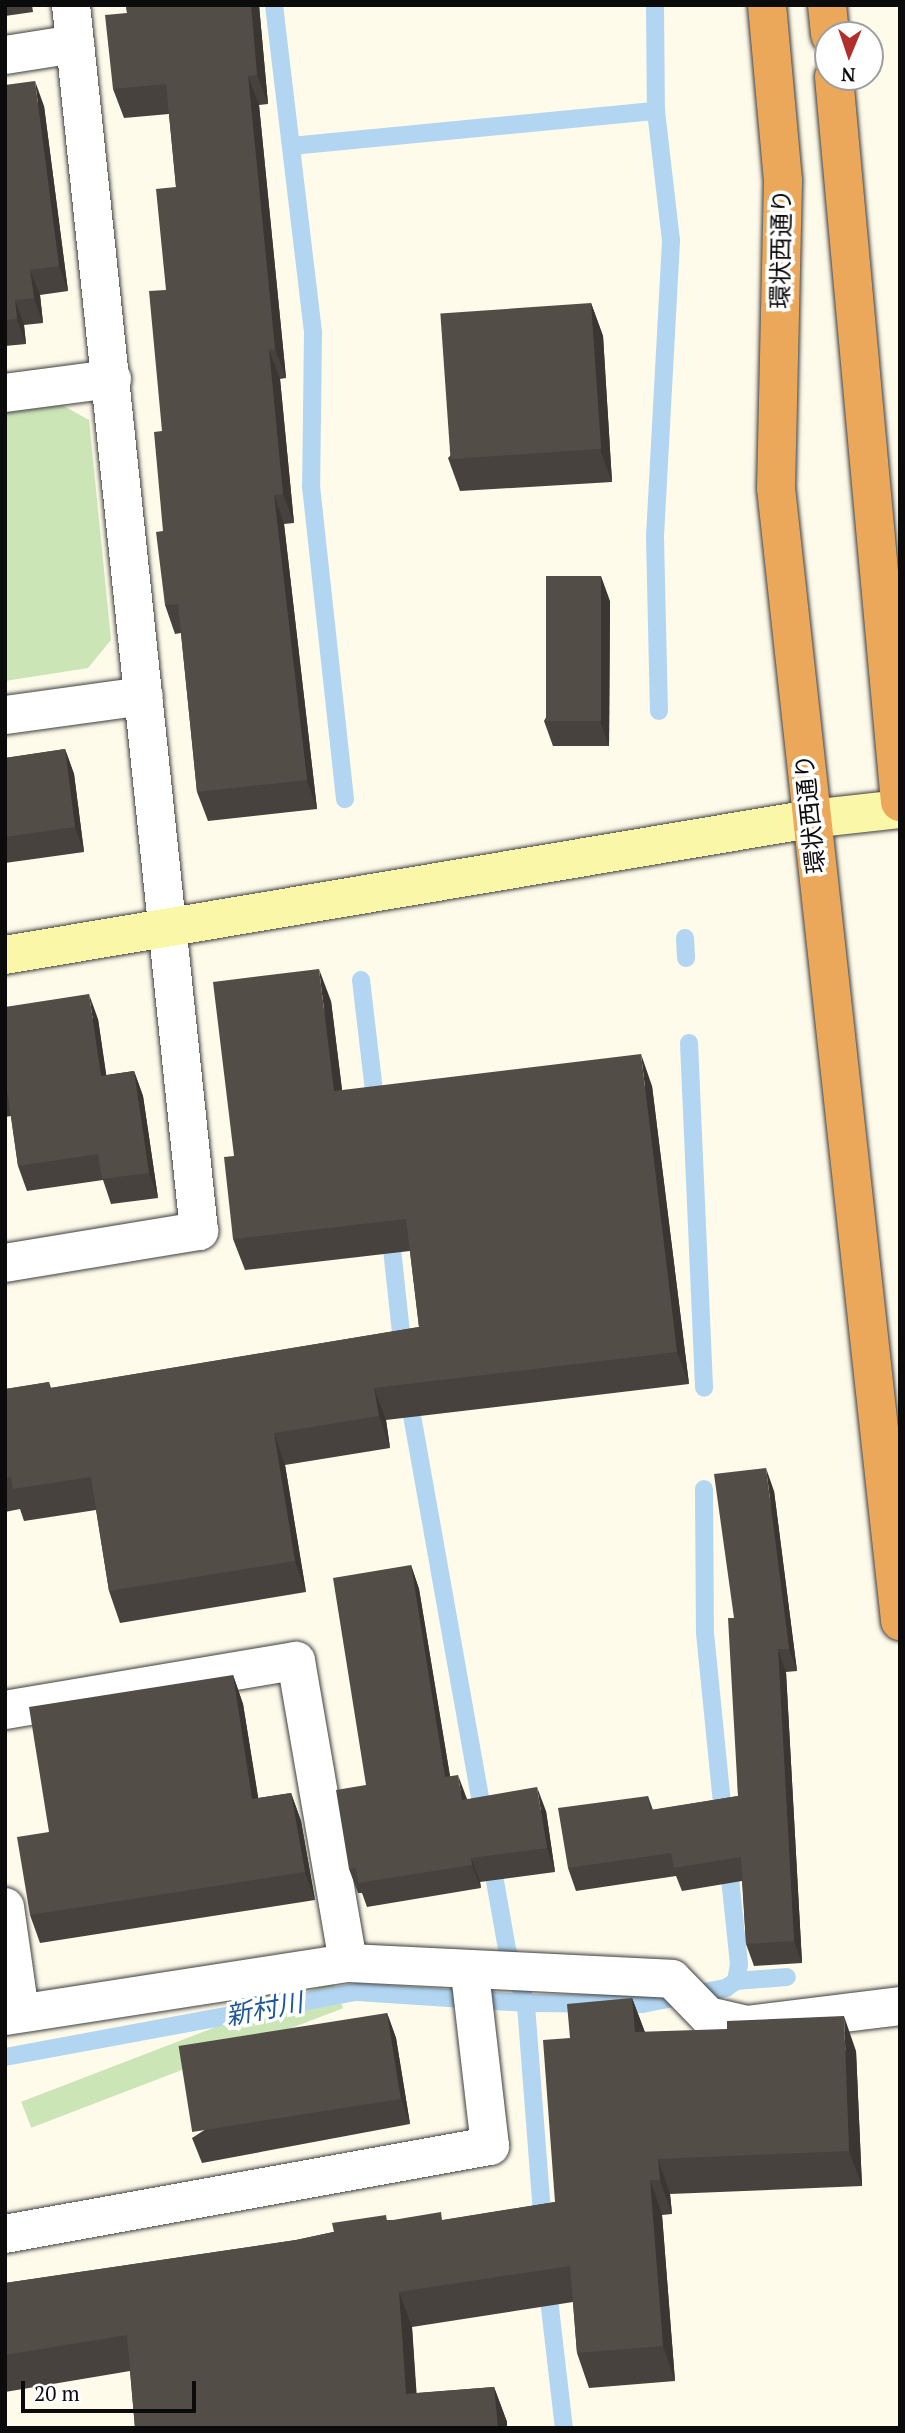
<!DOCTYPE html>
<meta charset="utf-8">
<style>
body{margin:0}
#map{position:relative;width:905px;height:2433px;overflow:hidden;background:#fefbea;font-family:"PT Serif","Noto Sans JP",serif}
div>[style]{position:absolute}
.green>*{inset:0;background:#cbe5b7;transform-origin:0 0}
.stream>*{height:18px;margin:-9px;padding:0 9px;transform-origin:9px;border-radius:9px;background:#b2d5f2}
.roads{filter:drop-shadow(0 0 2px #3e3e3e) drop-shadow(0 0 2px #3e3e3e)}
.street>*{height:38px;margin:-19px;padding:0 19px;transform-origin:19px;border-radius:19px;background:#fff}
.secondary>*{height:38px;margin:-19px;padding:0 19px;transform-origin:19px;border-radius:19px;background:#faf7a9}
.highway>*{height:38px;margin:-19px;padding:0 19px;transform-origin:19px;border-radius:19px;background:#eba85b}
.wall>*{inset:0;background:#47423e}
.shaded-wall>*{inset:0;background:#3a3632}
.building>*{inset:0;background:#534d48;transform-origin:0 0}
span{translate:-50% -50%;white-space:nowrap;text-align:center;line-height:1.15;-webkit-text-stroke:7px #fff;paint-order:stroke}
.street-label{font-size:24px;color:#0b0b0b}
.water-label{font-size:26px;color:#1d5794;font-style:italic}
.frame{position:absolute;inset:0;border:7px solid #0b0b0b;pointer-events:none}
.north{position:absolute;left:814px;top:21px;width:70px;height:70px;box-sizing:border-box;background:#fff;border:2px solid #9d9d9d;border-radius:50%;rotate:182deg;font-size:19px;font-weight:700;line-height:28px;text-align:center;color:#0b0b0b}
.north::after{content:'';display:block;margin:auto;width:24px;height:32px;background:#b1302d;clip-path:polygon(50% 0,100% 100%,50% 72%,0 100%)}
.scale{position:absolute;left:21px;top:2381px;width:175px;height:32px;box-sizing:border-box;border:4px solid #0b0b0b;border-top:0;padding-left:9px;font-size:21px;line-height:24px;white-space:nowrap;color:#0b0b0b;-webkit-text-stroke:5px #fff;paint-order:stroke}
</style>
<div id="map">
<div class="green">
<div style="clip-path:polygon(62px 405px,89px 420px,111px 640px,88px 668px,5px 681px,5px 413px)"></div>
<div style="left:333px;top:1982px;width:28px;height:334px;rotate:69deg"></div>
</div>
<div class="stream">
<div style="left:274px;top:5px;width:330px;rotate:83.2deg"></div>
<div style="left:313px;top:333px;width:153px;rotate:90.7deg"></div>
<div style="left:311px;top:486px;width:315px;rotate:83.8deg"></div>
<div style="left:655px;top:5px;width:106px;rotate:89.5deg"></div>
<div style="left:656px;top:111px;width:131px;rotate:83.4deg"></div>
<div style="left:671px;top:241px;width:296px;rotate:93.1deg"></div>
<div style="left:655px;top:537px;width:174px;rotate:88.7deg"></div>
<div style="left:291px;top:146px;width:367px;rotate:-5.5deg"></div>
<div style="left:685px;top:938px;width:20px;rotate:87deg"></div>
<div style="left:361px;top:980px;width:129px;rotate:83.3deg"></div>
<div style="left:689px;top:1043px;width:345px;rotate:87.5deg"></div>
<div style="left:390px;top:1230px;width:122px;rotate:83.9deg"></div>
<div style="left:408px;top:1393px;width:434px;rotate:79.9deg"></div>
<div style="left:704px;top:1489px;width:144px;rotate:89.6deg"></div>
<div style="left:705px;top:1633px;width:190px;rotate:84.3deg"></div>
<div style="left:736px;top:1981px;width:51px;rotate:-4.5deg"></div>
<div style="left:5px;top:2057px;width:358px;rotate:-10.5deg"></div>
<div style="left:357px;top:1992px;width:169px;rotate:3.7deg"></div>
<div style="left:526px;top:2003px;width:57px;rotate:-109.4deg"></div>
<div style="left:507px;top:1949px;width:92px;rotate:-100deg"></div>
<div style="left:543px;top:2226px;width:224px;rotate:-94.4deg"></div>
<div style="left:526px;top:2003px;width:116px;rotate:0.5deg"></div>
<div style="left:642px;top:2004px;width:86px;rotate:-10.8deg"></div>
<div style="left:726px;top:1988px;width:12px;rotate:-35deg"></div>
<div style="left:736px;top:1981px;width:17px;rotate:-80deg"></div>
<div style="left:739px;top:1964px;width:105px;rotate:-96deg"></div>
<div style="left:547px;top:2282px;width:147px;rotate:83.4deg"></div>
</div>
<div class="roads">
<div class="street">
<div style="left:5px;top:55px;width:71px;rotate:-8.9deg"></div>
<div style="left:5px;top:393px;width:108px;rotate:-7.5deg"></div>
<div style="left:5px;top:715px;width:140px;rotate:-7.8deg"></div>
<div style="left:5px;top:1263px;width:197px;rotate:-9.4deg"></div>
<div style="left:199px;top:1231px;width:1233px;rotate:-95.96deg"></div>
<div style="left:5px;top:1710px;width:295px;rotate:-9.6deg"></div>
<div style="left:296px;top:1661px;width:306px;rotate:80.2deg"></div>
<div style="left:5px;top:1907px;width:107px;rotate:81.9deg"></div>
<div style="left:5px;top:2016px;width:347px;rotate:-8.8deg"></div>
<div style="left:348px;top:1963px;width:324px;rotate:2.8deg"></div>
<div style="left:672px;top:1979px;width:52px;rotate:45.8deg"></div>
<div style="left:708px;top:2016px;width:39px;rotate:13deg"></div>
<div style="left:746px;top:2025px;width:155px;rotate:-7deg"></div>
<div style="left:5px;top:2234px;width:493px;rotate:-10.3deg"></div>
<div style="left:490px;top:2146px;width:175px;rotate:-96.6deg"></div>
</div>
<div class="secondary">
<div style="left:5px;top:955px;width:816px;rotate:-9.59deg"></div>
<div style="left:810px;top:819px;width:91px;rotate:-6.3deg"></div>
</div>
<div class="highway">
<div style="left:767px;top:5px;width:177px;rotate:84.8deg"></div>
<div style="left:783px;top:181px;width:307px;rotate:91.3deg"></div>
<div style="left:776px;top:488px;width:1140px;rotate:83.75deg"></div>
<div style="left:827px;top:5px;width:30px;rotate:84deg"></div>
<div style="left:834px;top:77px;width:728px;rotate:84.8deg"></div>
</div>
</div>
<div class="wall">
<div style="clip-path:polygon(5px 5px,32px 5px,33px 12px,5px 16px)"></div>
<div style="clip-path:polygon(126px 5px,259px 5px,268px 104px,259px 105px,286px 378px,280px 379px,294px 523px,284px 524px,317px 809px,208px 821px,197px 792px,181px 633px,175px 634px,165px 605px,162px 431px,166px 290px,176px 187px,169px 114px,124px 118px,113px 89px,127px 13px)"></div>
<div style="clip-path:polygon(5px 85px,44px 106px,68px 291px,40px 295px,43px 323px,24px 325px,26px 344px,5px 346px)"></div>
<div style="clip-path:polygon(591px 303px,603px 336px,612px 482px,460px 491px,448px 458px)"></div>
<div style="clip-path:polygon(610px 601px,609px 746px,553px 746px,544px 721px)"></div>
<div style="clip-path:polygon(65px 749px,74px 774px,84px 852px,5px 863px,5px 758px)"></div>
<div style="clip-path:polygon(331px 1001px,342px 1090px,652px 1086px,689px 1384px,386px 1420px,390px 1448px,285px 1465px,306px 1592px,120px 1623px,109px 1591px,96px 1510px,24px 1521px,20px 1509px,5px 1512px,5px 1387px,6px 1389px,49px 1382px,51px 1388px,419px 1327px,410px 1251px,245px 1270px,233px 1239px,234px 1156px)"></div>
<div style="clip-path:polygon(5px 1007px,98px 1019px,106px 1075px,134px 1071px,143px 1096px,158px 1198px,111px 1204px,103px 1180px,27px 1191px,18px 1166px,11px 1116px,5px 1117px)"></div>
<div style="clip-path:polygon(774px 1491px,797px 1671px,786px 1672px,802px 1963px,754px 1966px,746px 1944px,742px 1881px,682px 1891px,676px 1876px,576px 1891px,568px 1868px,648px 1796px,653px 1810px,738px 1796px,734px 1618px)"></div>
<div style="clip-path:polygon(411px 1565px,419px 1589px,450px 1776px,467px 1799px,546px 1811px,555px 1872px,480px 1882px,481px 1888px,367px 1907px,362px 1893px,358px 1893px,349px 1869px)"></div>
<div style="clip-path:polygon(233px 1675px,243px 1704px,258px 1798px,291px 1793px,301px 1821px,315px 1900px,40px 1943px,30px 1915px,49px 1832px)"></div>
<div style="clip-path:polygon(632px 1998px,645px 2032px,856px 2051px,862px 2186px,670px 2194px,672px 2214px,662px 2215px,675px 2381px,589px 2388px,577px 2353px,573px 2302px,412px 2327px,416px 2393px,494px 2387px,507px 2422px,507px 2428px,135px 2428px,130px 2371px,5px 2392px,5px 2283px,296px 2240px,388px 2220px,444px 2220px,555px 2202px,570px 2038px)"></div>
<div style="clip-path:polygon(387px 2013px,396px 2038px,410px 2124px,202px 2163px,192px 2138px)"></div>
</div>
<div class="shaded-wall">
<div style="clip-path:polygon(251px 5px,259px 5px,268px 104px,257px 75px)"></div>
<div style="clip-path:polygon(248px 76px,259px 105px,286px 378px,275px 349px)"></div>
<div style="clip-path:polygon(35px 81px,44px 106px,68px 291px,59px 266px)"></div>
<div style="clip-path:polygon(30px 270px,40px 295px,43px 323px,34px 298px)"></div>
<div style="clip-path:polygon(15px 300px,24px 325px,26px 344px,17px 319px)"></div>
<div style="clip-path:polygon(591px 303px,603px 336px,612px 482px,600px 449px)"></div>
<div style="clip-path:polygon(269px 350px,280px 379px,294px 523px,283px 494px)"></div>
<div style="clip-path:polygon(274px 495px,284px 524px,317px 809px,307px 780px)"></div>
<div style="clip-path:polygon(601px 576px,610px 601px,609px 746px,600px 721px)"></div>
<div style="clip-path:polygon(65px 749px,74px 774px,84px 852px,75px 827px)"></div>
<div style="clip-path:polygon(319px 969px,331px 1001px,346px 1122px,334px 1091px)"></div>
<div style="clip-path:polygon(89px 994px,98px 1019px,110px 1100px,101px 1076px)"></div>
<div style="clip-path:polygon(641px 1054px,652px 1086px,689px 1384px,677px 1352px)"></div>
<div style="clip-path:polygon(134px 1071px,143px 1096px,158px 1198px,149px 1173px)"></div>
<div style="clip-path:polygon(374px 1388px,386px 1420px,390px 1448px,379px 1416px)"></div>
<div style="clip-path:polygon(274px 1433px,285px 1465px,306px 1592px,295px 1561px)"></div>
<div style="clip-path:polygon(766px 1468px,774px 1491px,797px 1671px,789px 1649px)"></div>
<div style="clip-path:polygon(411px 1565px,419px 1589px,454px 1801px,445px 1777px)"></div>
<div style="clip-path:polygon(778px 1649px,786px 1672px,802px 1963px,794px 1941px)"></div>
<div style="clip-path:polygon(233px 1675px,243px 1704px,263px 1827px,252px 1799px)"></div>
<div style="clip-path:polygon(458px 1775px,467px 1799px,462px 1800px)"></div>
<div style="clip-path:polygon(537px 1787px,546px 1811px,555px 1872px,547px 1848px)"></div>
<div style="clip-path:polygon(291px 1793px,301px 1821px,315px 1900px,305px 1872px)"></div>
<div style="clip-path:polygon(471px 1858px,480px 1882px,481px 1888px,472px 1865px)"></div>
<div style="clip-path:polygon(632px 1998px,645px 2033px,635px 2032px)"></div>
<div style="clip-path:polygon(387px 2013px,396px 2038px,410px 2124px,401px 2099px)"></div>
<div style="clip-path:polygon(844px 2016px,856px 2051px,862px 2186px,849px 2151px)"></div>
<div style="clip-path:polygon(658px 2159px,670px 2194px,672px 2214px,660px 2180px)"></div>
<div style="clip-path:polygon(650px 2180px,662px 2215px,675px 2381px,663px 2346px)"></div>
<div style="clip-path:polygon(399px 2292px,412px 2327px,419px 2428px,406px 2394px)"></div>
<div style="clip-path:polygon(494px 2387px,507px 2422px,507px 2428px,498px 2428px)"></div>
</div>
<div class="building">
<div style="clip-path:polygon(126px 5px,251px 5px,257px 75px,248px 76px,275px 349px,269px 350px,283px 494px,274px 495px,307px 780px,197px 792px,178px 604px,165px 605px,156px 532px,163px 531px,154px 432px,162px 431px,149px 291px,166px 290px,156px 189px,176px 187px,166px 84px,113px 89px,105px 15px,127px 13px)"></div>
<div style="clip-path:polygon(35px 81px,59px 266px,30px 270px,34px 298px,15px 300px,17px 319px,5px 320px,5px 85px)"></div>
<div style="left:591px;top:303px;width:146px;height:151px;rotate:86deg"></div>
<div style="left:546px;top:576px;width:55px;height:145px"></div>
<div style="clip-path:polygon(65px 749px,75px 827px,5px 837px,5px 758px)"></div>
<div style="clip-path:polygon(319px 969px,334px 1091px,641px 1054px,677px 1352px,374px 1388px,379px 1416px,274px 1433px,295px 1561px,109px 1591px,91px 1477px,13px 1489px,11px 1477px,5px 1478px,5px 1389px,49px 1382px,50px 1388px,419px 1327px,406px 1219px,233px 1239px,224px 1157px,234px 1156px,213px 982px)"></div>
<div style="clip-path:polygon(89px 994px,101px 1076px,134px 1071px,149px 1173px,102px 1179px,98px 1154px,18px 1166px,7px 1090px,5px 1091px,5px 1007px)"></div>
<div style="clip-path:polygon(766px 1468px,789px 1649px,778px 1649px,794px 1941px,746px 1944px,741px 1857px,674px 1868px,671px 1853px,568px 1868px,558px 1808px,648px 1796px,650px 1810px,738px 1796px,728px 1618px,734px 1618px,714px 1474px)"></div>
<div style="clip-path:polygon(411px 1565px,445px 1777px,458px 1775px,462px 1800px,537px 1787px,547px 1848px,471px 1858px,472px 1865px,358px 1883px,356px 1868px,349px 1869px,336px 1790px,366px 1785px,333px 1578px)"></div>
<div style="clip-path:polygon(233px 1675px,252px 1799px,291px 1793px,305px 1872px,30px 1915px,17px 1837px,49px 1832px,29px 1707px)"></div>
<div style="clip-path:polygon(632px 1998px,635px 2032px,727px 2029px,727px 2021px,844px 2016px,849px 2151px,658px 2159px,660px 2180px,650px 2180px,663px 2346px,577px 2353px,570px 2266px,399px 2292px,406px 2394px,494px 2387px,498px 2428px,135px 2428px,127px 2335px,5px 2355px,5px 2283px,296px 2240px,334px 2232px,332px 2223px,386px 2215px,387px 2221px,441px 2212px,442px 2220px,555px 2202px,543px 2040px,570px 2038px,567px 2004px)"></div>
<div style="left:387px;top:2013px;width:87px;height:211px;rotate:81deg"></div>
</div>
<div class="street-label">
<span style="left:781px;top:249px;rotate:-89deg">環状西通り</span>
<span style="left:810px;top:814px;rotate:-96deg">環状西通り</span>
</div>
<div class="water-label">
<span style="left:264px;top:2009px;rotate:-11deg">新村川</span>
</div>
<div class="frame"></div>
<div class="north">N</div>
<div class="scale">20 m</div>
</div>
